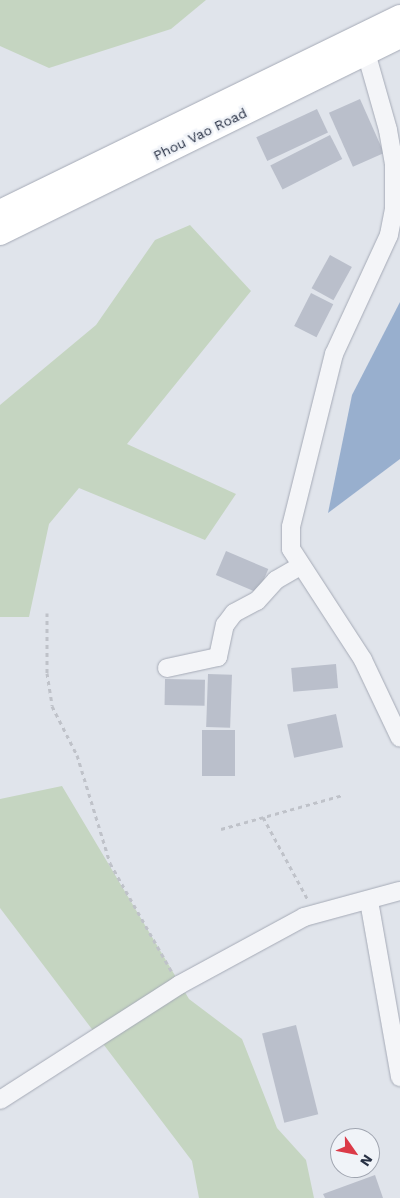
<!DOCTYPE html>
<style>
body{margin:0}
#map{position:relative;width:400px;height:1198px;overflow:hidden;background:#e0e4eb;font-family:"Work Sans",sans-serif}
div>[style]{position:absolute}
.green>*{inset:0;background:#c5d5c1}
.water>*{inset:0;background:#98afce}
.building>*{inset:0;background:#babfcb;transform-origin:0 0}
.path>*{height:3px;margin-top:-1.5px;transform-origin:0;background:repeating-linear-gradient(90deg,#bfc2c9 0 4px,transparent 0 8px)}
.roads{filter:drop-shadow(0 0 1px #a5aab6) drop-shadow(0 0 1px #a5aab6)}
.street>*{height:18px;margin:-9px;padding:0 9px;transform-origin:9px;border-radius:9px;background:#f4f5f8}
.secondary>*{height:24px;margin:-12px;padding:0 12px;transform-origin:12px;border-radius:12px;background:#fff}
span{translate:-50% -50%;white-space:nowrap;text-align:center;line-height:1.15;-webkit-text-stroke:5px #f0f3f8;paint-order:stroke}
.street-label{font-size:14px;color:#273044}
.north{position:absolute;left:330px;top:1128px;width:50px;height:50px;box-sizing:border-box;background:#f0f3f8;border:1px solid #a0a5b0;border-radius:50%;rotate:123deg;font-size:14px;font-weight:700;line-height:20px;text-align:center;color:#273044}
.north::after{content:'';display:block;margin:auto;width:18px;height:22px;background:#db3a48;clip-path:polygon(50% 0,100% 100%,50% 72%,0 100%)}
</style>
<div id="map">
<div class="green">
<div style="clip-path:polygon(0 0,206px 0,171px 29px,49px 68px,0 46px)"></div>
<div style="clip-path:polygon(190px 225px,251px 291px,127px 444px,236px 494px,205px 540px,79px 488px,49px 524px,29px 617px,0 617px,0 405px,96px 325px,155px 240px)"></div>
<div style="clip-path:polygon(62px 786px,189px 999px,242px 1039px,277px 1128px,306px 1160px,314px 1198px,199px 1198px,192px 1161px,0 908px,0 799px)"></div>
</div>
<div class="water">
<div style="clip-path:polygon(400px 302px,400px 459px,328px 513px,352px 395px)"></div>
</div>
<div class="building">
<div style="left:360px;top:99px;width:59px;height:34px;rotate:66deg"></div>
<div style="left:317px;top:109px;width:26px;height:67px;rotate:65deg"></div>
<div style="left:330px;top:135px;width:27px;height:67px;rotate:63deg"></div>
<div style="left:330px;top:255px;width:25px;height:38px;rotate:29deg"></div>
<div style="left:311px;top:293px;width:25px;height:37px;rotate:27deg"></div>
<div style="left:226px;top:551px;width:46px;height:26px;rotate:23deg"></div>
<div style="left:336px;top:664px;width:24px;height:45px;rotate:85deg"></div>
<div style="left:208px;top:674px;width:24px;height:53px;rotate:2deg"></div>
<div style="left:165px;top:679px;width:40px;height:26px;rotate:1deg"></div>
<div style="left:336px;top:714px;width:34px;height:50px;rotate:78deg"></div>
<div style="left:202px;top:730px;width:33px;height:46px"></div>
<div style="left:296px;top:1025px;width:92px;height:35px;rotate:76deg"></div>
<div style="clip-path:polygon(375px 1175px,383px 1198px,325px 1198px,323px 1194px)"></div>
</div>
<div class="path">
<div style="left:47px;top:613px;width:60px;rotate:90deg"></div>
<div style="left:47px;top:673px;width:33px;rotate:81deg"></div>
<div style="left:52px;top:706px;width:55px;rotate:63deg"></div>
<div style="left:77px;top:755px;width:113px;rotate:73deg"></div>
<div style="left:110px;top:863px;width:125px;rotate:60.4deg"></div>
<div style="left:263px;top:817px;width:94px;rotate:61.5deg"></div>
<div style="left:221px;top:829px;width:127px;rotate:-15.6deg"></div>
</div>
<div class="roads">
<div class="street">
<div style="left:363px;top:42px;width:91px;rotate:74.1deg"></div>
<div style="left:388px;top:130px;width:35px;rotate:80deg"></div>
<div style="left:394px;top:164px;width:45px;rotate:90deg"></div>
<div style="left:394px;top:209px;width:26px;rotate:101deg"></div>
<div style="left:389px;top:235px;width:131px;rotate:114.8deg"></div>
<div style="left:334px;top:354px;width:178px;rotate:104deg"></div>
<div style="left:291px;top:527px;width:22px;rotate:90deg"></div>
<div style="left:291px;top:549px;width:132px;rotate:57deg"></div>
<div style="left:363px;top:660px;width:86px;rotate:64.6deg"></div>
<div style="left:167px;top:668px;width:52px;rotate:-12.2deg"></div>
<div style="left:218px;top:657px;width:33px;rotate:-78deg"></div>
<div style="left:225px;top:625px;width:15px;rotate:-53deg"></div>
<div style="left:234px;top:613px;width:26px;rotate:-28deg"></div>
<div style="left:257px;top:601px;width:28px;rotate:-48deg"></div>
<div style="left:276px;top:580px;width:28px;rotate:-30deg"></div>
<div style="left:369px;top:901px;width:179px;rotate:80deg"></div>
<div style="left:0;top:1100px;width:213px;rotate:-32.7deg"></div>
<div style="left:179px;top:985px;width:142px;rotate:-28.5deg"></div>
<div style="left:304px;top:917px;width:99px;rotate:-15.2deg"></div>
</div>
<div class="secondary">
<div style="left:0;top:212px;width:445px;rotate:-26deg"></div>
<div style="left:0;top:233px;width:446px;rotate:-26.2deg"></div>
</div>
</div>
<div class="street-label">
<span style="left:200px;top:134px;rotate:-26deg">Phou Vao Road</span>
</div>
<div class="north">N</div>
</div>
